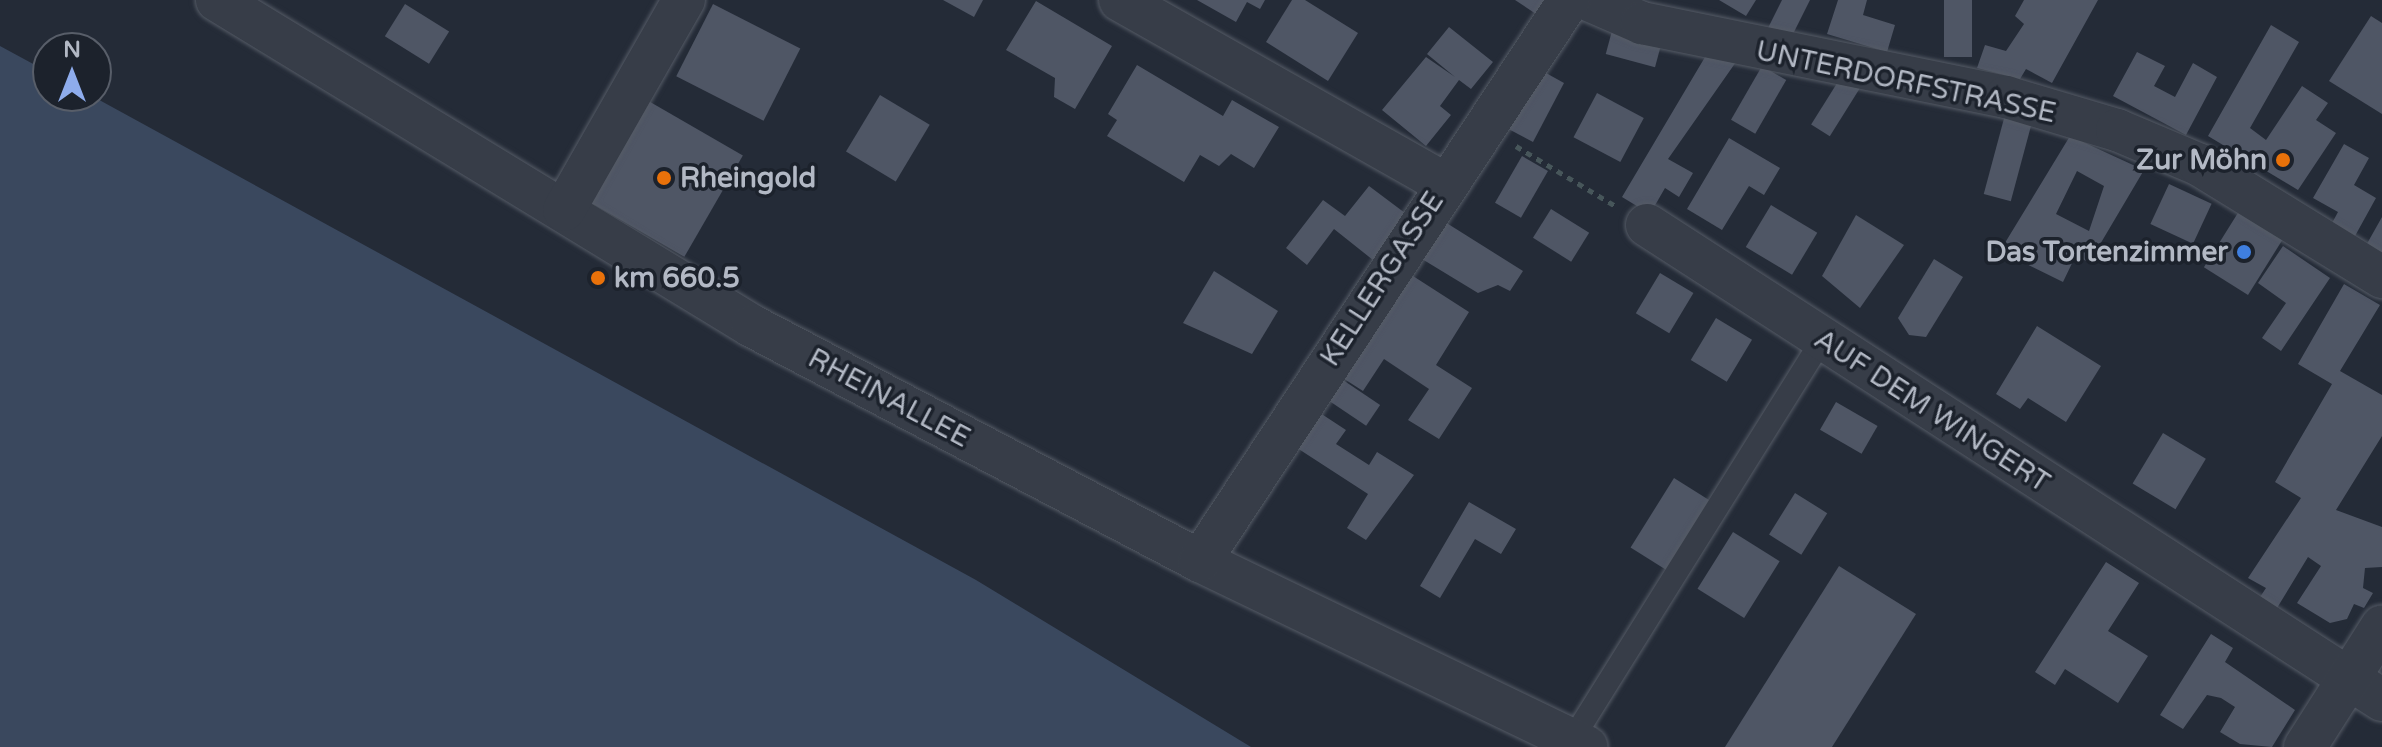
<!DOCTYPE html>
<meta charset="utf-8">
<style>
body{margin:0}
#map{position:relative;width:2382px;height:747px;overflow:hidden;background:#242b37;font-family:"Varela Round",sans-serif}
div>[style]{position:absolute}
.water>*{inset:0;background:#3a485e}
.building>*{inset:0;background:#4f5665;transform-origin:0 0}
.path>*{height:5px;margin-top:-2.5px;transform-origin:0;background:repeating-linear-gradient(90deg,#47565a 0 6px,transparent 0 12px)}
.roads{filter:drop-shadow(0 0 2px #555b66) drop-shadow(0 0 2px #555b66)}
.service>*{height:22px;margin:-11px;padding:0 11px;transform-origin:11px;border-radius:11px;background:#373d48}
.minor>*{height:42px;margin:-21px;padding:0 21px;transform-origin:21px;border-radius:21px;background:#373d48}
.dots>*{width:22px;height:22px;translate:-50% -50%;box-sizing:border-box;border:4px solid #1c222c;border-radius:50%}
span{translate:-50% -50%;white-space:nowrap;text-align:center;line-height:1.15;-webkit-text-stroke:7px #1c222c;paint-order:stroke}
.street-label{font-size:28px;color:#b2b8c4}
.poi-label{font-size:28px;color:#b2b8c4;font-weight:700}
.right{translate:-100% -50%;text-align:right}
.left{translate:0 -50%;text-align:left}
.north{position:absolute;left:32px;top:32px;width:80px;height:80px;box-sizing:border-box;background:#1c222c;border:2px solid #585e69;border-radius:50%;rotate:0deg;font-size:22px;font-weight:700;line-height:32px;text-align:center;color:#b2b8c4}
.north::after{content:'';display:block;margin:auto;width:28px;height:36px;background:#8eacec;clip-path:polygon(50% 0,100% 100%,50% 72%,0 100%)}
</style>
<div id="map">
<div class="water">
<div style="clip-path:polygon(0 46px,48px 72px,48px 96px,92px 96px,976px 580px,1251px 747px,0 747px)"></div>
</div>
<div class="building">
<div style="clip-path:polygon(943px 0,983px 0,974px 17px)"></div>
<div style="clip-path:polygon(1197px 0,1265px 0,1260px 9px,1247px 2px,1236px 22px)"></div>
<div style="clip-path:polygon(1292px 0,1305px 0,1358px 33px,1328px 81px,1266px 42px)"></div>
<div style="clip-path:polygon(1515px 0,1550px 0,1539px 16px)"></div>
<div style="clip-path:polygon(1719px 0,1756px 0,1746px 16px)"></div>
<div style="clip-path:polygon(1782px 0,1810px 0,1793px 34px,1768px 28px)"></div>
<div style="clip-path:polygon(1838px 0,1867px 0,1863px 15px,1895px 25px,1887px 52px,1827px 34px)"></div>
<div style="left:1944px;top:0;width:28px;height:57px"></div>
<div style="clip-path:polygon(2024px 0,2098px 0,2052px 83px,2026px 69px,2020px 79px,1977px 68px,1985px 45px,2006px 51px,2024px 24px,2015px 16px)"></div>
<div style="clip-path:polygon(1036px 1px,1112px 46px,1075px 109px,1054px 97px,1055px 78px,1006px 50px)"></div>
<div style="left:405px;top:4px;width:52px;height:38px;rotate:32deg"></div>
<div style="left:713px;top:4px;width:98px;height:81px;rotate:27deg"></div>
<div style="clip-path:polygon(2371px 16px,2382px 23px,2382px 114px,2329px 81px)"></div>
<div style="clip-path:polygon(2271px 25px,2299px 42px,2250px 128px,2266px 140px,2302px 86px,2328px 103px,2316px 120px,2336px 133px,2298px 190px,2208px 136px)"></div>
<div style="clip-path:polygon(1449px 27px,1493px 62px,1471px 89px,1459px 80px,1440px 106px,1451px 115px,1426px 146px,1382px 110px,1426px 57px,1455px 77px,1427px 54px)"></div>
<div style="left:1613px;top:27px;width:51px;height:28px;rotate:15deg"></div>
<div style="clip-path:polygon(1708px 52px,1736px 62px,1668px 159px,1693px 173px,1679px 197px,1665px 188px,1650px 214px,1622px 197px)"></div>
<div style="clip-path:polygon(2137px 52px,2165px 66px,2154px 86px,2175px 97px,2193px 63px,2217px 77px,2186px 135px,2113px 96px)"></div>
<div style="clip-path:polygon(1137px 65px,1223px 116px,1232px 100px,1279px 127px,1254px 168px,1231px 154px,1219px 166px,1200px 155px,1184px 182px,1107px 136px,1117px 120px,1108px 114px)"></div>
<div style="left:1762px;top:66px;width:28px;height:62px;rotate:30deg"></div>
<div style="clip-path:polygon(1537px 68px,1564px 83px,1533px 142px,1499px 124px)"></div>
<div style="left:1844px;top:72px;width:22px;height:62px;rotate:32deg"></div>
<div style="left:1597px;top:93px;width:53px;height:50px;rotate:28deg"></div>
<div style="left:880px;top:95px;width:58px;height:66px;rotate:31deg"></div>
<div style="left:645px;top:99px;width:113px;height:117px;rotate:30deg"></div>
<div style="left:2006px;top:111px;width:28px;height:86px;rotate:15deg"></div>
<div style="clip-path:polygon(evenodd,2070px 136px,2144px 170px,2089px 263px,2076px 255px,2063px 282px,2000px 251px,2070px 136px,2077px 171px,2104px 186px,2089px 231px,2056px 214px,2077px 171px)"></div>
<div style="clip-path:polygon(1729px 138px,1780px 168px,1764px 195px,1749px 186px,1722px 230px,1687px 209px)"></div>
<div style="clip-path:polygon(2344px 144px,2369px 158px,2354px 185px,2376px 198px,2355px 236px,2332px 223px,2338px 212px,2313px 198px)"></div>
<div style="left:1522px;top:156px;width:30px;height:54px;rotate:30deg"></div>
<div style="left:2169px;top:184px;width:47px;height:44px;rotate:25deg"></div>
<div style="clip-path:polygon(1369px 186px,1413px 219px,1378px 264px,1334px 229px,1307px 265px,1286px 248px,1323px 200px,1345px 216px)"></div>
<div style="left:1771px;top:205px;width:54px;height:49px;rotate:31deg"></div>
<div style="left:2241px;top:208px;width:52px;height:70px;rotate:32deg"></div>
<div style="left:1551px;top:209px;width:45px;height:34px;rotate:32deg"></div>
<div style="clip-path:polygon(1856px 215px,1904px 245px,1860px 308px,1822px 276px)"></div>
<div style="clip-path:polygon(2382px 217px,2382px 256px,2364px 249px)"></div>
<div style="clip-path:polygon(1445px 222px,1523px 271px,1510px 291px,1498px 285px,1478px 293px,1422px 259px)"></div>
<div style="clip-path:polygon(2283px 246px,2330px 278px,2281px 351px,2262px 338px,2286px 303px,2258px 283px)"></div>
<div style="clip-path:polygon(1934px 259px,1963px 277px,1926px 337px,1909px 335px,1898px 318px)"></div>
<div style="clip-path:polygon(1214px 271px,1278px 311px,1252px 354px,1183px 323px)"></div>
<div style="left:1660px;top:273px;width:39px;height:47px;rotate:31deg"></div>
<div style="clip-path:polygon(1413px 276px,1469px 312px,1436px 365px,1472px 388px,1439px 439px,1408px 420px,1429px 389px,1384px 359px,1363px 391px,1338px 375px)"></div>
<div style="clip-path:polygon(2344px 284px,2380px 305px,2340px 371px,2382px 395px,2382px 436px,2336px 510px,2382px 527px,2382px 567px,2365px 568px,2363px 588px,2373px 593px,2364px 608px,2354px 604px,2347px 619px,2330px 623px,2297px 603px,2321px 566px,2308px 557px,2274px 613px,2256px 603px,2266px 588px,2248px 578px,2301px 498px,2275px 482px,2332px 384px,2298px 364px)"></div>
<div style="left:1716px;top:318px;width:42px;height:49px;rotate:31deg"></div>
<div style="clip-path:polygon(2037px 326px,2101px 366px,2066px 422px,2028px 398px,2020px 409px,1996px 394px)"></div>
<div style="left:1337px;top:376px;width:52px;height:25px;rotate:34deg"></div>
<div style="left:1836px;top:402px;width:48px;height:32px;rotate:30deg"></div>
<div style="clip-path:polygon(1317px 411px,1346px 430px,1336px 444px,1369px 465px,1377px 452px,1414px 475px,1366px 540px,1347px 528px,1368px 494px,1294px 446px)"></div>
<div style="left:2163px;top:433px;width:50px;height:59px;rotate:31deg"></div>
<div style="left:1674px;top:478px;width:46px;height:82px;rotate:32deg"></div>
<div style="left:1795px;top:493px;width:38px;height:49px;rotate:32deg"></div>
<div style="clip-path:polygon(1469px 502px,1516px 529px,1501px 554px,1475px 539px,1440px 598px,1420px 586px)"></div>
<div style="left:1733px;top:532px;width:55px;height:67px;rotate:32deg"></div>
<div style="clip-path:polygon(2106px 562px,2139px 583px,2108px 631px,2148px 656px,2118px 703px,2065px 669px,2055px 685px,2035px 672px)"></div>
<div style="clip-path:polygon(1839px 566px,1916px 614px,1832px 747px,1725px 747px)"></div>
<div style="clip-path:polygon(2211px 634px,2233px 648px,2225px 662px,2295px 710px,2272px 747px,2240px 744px,2220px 732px,2235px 707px,2221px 698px,2207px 695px,2183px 729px,2160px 715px)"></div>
</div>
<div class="path">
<div style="left:1516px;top:146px;width:118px;rotate:31.1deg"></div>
</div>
<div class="roads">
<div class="service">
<div style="left:1572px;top:740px;width:472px;rotate:-58deg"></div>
</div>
<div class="minor">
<div style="left:217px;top:0;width:626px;rotate:31.36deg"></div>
<div style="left:752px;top:326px;width:506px;rotate:27.68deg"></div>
<div style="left:1200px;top:561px;width:429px;rotate:25.7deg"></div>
<div style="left:1120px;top:0;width:371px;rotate:29.5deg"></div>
<div style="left:1589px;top:0;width:58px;rotate:23.5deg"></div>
<div style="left:1642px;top:23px;width:371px;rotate:11.5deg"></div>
<div style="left:2006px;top:97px;width:116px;rotate:16.6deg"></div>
<div style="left:2117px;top:130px;width:90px;rotate:22.9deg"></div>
<div style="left:2200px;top:165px;width:214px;rotate:31.6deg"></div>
<div style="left:564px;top:210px;width:242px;rotate:-60.3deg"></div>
<div style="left:1647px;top:225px;width:875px;rotate:32.87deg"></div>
<div style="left:1200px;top:561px;width:671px;rotate:-56.66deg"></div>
<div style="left:2305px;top:747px;width:143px;rotate:-57.5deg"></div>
</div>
</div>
<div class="dots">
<div style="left:2283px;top:160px;background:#e8710a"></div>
<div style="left:664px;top:178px;background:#e8710a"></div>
<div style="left:2244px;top:252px;background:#3f7fe0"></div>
<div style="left:598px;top:278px;background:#e8710a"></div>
</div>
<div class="street-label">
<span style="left:1906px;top:82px;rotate:12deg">UNTERDORFSTRASSE</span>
<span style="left:1382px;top:279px;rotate:-57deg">KELLERGASSE</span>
<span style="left:889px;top:398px;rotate:28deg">RHEINALLEE</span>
<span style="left:1932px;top:411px;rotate:33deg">AUF DEM WINGERT</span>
</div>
<div class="poi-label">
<span class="right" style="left:2267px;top:160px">Zur Möhn</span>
<span class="left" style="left:680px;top:178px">Rheingold</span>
<span class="right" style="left:2228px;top:252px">Das Tortenzimmer</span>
<span class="left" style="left:614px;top:278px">km 660.5</span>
</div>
<div class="north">N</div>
</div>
